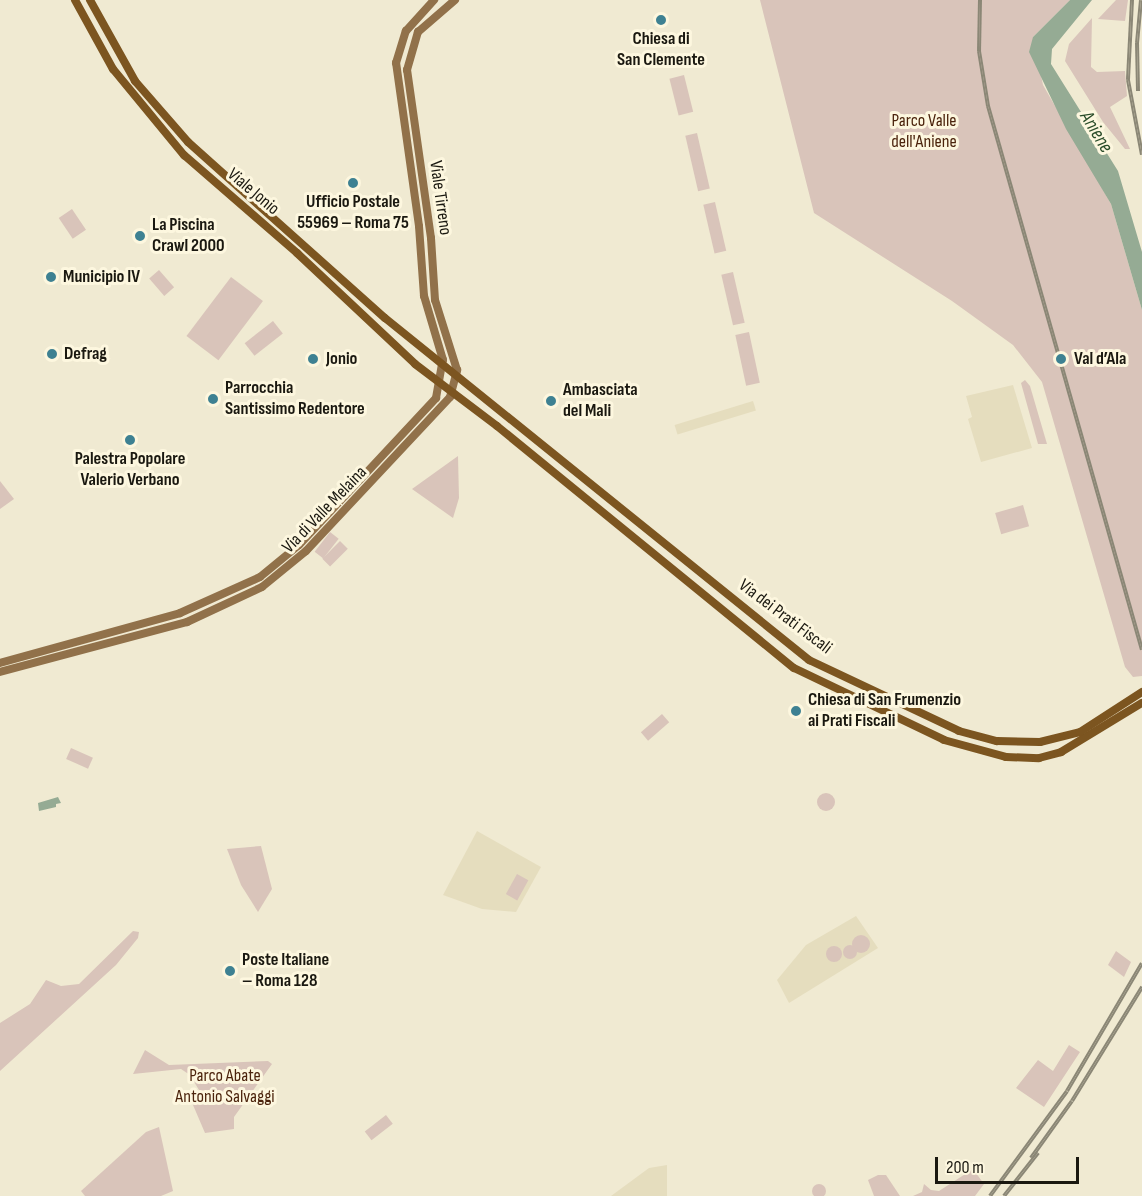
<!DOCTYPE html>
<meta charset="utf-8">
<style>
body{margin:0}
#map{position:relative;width:1142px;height:1196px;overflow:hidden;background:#f0ead2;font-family:"Sofia Sans Condensed",sans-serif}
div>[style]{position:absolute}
.built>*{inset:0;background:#e5ddbe;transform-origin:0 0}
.green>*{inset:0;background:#d9c4ba;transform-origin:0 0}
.round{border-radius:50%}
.water>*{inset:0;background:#95ab94}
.secondary>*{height:8px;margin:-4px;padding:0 4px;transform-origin:4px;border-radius:4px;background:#91714a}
.primary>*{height:8px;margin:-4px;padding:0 4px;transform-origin:4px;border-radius:4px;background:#7c5520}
.rail>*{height:4px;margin-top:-2px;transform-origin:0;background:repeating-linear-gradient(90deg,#fdf7df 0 4.5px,#8b8776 0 9px);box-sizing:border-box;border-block:2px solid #8b8776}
.dots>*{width:16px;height:16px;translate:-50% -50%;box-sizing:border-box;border:3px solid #fdf7df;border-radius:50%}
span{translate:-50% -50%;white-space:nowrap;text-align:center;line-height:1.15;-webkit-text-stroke:6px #fdf7df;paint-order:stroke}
.poi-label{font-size:18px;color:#1a1810;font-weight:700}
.left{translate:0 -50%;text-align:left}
.park-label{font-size:18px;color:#4b230c}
.street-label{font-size:18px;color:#1a1810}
.water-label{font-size:20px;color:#2b4d2a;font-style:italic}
.scale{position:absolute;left:935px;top:1157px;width:144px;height:27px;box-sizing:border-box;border:3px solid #1a1810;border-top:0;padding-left:8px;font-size:18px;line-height:21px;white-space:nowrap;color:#1a1810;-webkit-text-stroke:4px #fdf7df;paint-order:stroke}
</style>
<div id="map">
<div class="built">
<div style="clip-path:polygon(1013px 385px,1032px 448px,981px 462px,968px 419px,972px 417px,966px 396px)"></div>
<div style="left:753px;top:401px;width:10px;height:82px;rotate:73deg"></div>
<div style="clip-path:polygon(477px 831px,541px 867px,516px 912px,482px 909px,443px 895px)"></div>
<div style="clip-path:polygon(856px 916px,878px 948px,789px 1003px,777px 980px,806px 945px)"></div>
<div style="clip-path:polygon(667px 1165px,667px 1196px,611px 1196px,649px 1168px)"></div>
</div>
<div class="green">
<div style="clip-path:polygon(760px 0,1070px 0,1033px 37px,1043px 85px,1111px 204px,1142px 310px,1142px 676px,1133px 677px,1125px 667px,1042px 382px,1013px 345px,952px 301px,814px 213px)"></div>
<div style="clip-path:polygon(1116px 0,1128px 0,1125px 21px,1098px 19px)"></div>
<div style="clip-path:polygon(1092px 18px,1091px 67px,1097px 72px,1125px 71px,1127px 96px,1110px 107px,1130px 149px,1125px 149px,1103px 122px,1065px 61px,1069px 44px)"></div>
<div style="left:684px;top:75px;width:38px;height:15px;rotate:76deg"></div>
<div style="left:697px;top:133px;width:57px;height:12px;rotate:77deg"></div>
<div style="left:715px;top:202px;width:50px;height:12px;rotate:77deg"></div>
<div style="left:72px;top:209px;width:25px;height:16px;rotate:56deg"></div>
<div style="left:159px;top:270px;width:23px;height:13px;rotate:49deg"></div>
<div style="left:733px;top:272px;width:52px;height:12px;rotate:77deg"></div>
<div style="left:231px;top:277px;width:40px;height:74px;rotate:37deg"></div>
<div style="left:273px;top:321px;width:16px;height:36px;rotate:52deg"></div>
<div style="left:749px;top:332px;width:52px;height:14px;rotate:78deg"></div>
<div style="clip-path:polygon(1025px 380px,1030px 386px,1047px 444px,1038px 444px,1021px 383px)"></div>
<div style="clip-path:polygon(458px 456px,459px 498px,453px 518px,412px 489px)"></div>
<div style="clip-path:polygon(0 481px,14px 499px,0 509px)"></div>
<div style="left:1023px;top:505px;width:22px;height:29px;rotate:74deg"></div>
<div style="left:330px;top:532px;width:11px;height:25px;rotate:38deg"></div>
<div style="left:340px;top:541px;width:11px;height:25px;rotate:45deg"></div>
<div style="left:662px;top:714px;width:11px;height:28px;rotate:49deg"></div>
<div style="left:71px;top:748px;width:24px;height:12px;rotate:24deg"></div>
<div class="round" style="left:817px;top:793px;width:18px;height:18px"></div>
<div style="clip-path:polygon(261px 846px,272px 889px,258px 912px,241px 885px,227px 849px)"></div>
<div style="left:517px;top:874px;width:13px;height:23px;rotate:29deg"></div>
<div style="clip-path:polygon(133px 931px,139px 932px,138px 938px,116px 965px,0 1071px,0 1023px,30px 1004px,46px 980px,61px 986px,79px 984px)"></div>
<div class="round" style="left:852px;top:935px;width:18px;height:18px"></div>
<div class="round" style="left:843px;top:945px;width:14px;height:14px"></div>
<div class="round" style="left:826px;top:946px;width:16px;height:16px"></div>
<div style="clip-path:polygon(1116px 951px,1131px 962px,1124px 977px,1108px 965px)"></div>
<div style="clip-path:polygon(1069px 1045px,1080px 1052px,1044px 1107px,1016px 1088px,1038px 1060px,1053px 1071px)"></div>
<div style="clip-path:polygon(145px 1050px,169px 1065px,268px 1061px,272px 1064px,234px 1117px,234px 1129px,205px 1133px,190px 1098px,199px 1090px,190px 1075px,181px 1069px,133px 1074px)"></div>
<div style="left:386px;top:1115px;width:11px;height:27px;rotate:52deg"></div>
<div style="clip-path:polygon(159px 1127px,173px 1191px,161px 1196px,85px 1196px,81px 1191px,146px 1132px)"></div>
<div style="clip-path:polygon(973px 1169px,984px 1184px,975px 1196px,913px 1196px,922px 1192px,924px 1184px,931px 1190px,939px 1191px)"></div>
<div style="clip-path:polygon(878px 1175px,886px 1175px,900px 1196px,874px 1196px,868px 1180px)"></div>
<div class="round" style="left:812px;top:1184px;width:14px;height:14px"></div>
</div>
<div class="water">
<div style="clip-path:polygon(1070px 0,1092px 0,1052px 49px,1051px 64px,1118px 171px,1142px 252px,1142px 310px,1111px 204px,1066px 129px,1029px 52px,1033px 37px)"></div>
<div style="clip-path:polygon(58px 797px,61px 803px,56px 804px,56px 807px,39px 811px,38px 803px)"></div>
</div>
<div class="secondary">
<div style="left:0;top:663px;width:187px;rotate:-15.5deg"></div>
<div style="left:180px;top:613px;width:88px;rotate:-24.2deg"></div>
<div style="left:260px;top:577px;width:50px;rotate:-39.4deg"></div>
<div style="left:299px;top:545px;width:201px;rotate:-47deg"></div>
<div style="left:436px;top:398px;width:39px;rotate:-80deg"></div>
<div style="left:443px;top:360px;width:67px;rotate:-106.5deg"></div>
<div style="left:424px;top:296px;width:70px;rotate:-94.1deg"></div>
<div style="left:419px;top:226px;width:165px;rotate:-98deg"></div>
<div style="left:396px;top:63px;width:34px;rotate:-73deg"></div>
<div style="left:406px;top:31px;width:42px;rotate:-47.9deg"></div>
<div style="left:0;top:672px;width:194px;rotate:-15deg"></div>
<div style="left:187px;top:622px;width:83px;rotate:-25deg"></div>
<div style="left:262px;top:587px;width:57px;rotate:-39.3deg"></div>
<div style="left:306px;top:551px;width:211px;rotate:-46.9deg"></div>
<div style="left:450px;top:397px;width:28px;rotate:-75deg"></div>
<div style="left:457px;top:370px;width:73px;rotate:-107.4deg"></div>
<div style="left:435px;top:300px;width:62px;rotate:-93.7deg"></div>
<div style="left:431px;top:238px;width:170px;rotate:-98.1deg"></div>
<div style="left:407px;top:70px;width:40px;rotate:-74deg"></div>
<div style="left:418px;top:32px;width:49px;rotate:-40.9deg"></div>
</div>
<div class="primary">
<div style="left:75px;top:0;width:79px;rotate:61.2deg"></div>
<div style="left:113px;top:69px;width:112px;rotate:50.5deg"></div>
<div style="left:184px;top:155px;width:150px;rotate:40.9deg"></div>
<div style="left:297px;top:253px;width:162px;rotate:43.2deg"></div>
<div style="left:415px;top:364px;width:103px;rotate:37.1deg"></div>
<div style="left:497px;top:426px;width:383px;rotate:39.2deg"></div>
<div style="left:794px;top:668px;width:166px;rotate:25.6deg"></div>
<div style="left:944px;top:740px;width:64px;rotate:15.3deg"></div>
<div style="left:1006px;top:757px;width:33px;rotate:2deg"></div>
<div style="left:1039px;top:758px;width:23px;rotate:-15deg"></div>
<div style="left:1061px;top:752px;width:95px;rotate:-31.2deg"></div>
<div style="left:90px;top:0;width:93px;rotate:60.9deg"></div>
<div style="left:135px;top:81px;width:81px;rotate:49deg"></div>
<div style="left:188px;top:142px;width:264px;rotate:41.8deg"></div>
<div style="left:385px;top:318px;width:545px;rotate:38.89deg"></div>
<div style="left:809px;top:660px;width:166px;rotate:25.3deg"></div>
<div style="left:959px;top:731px;width:39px;rotate:15deg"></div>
<div style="left:997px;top:741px;width:43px;rotate:1.3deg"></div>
<div style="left:1040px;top:742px;width:41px;rotate:-14deg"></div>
<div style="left:1080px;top:732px;width:74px;rotate:-32.8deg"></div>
</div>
<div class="rail">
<div style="left:980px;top:0;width:51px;rotate:91.1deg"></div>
<div style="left:979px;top:51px;width:56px;rotate:80.7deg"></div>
<div style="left:988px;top:106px;width:565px;rotate:74.19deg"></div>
<div style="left:1132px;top:0;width:80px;rotate:92.9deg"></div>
<div style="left:1128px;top:80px;width:76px;rotate:79.4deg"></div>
<div style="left:1138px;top:91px;width:48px;rotate:-91.2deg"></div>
<div style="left:1137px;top:43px;width:43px;rotate:-84.7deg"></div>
<div style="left:1031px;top:1158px;width:70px;rotate:-54.3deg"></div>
<div style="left:1072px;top:1101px;width:134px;rotate:-58.4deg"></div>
<div style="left:990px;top:1196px;width:130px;rotate:-53.7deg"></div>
<div style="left:1067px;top:1091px;width:148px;rotate:-59.6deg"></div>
<div style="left:1004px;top:1196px;width:55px;rotate:-51.7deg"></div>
</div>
<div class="dots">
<div style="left:661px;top:20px;background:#3e8192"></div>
<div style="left:353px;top:183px;background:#3e8192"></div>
<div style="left:140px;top:236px;background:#3e8192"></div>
<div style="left:51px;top:277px;background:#3e8192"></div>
<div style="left:52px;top:354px;background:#3e8192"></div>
<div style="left:313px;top:359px;background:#3e8192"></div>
<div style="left:1061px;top:359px;background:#3e8192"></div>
<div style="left:213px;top:399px;background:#3e8192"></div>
<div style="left:551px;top:401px;background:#3e8192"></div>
<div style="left:130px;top:440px;background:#3e8192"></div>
<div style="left:796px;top:711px;background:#3e8192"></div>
<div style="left:230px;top:971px;background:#3e8192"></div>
</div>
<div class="poi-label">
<span style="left:661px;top:50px">Chiesa di<br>San Clemente</span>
<span style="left:353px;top:213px">Ufficio Postale<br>55969 – Roma 75</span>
<span class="left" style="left:152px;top:236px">La Piscina<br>Crawl 2000</span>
<span class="left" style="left:63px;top:277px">Municipio IV</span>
<span class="left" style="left:64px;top:354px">Defrag</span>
<span class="left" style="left:326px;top:359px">Jonio</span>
<span class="left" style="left:1074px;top:359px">Val d’Ala</span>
<span class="left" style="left:225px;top:399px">Parrocchia<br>Santissimo Redentore</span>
<span class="left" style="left:563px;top:401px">Ambasciata<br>del Mali</span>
<span style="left:130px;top:470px">Palestra Popolare<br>Valerio Verbano</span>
<span class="left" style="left:808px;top:711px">Chiesa di San Frumenzio<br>ai Prati Fiscali</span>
<span class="left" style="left:242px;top:971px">Poste Italiane<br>– Roma 128</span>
</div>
<div class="park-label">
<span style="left:924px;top:132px">Parco Valle<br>dell'Aniene</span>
<span style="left:225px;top:1087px">Parco Abate<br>Antonio Salvaggi</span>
</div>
<div class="street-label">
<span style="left:253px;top:192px;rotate:40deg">Viale Jonio</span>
<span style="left:440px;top:198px;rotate:82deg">Viale Tirreno</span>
<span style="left:325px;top:510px;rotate:-46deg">Via di Valle Melaina</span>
<span style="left:785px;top:617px;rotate:37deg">Via dei Prati Fiscali</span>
</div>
<div class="water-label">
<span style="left:1096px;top:132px;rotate:59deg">Aniene</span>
</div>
<div class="scale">200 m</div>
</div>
